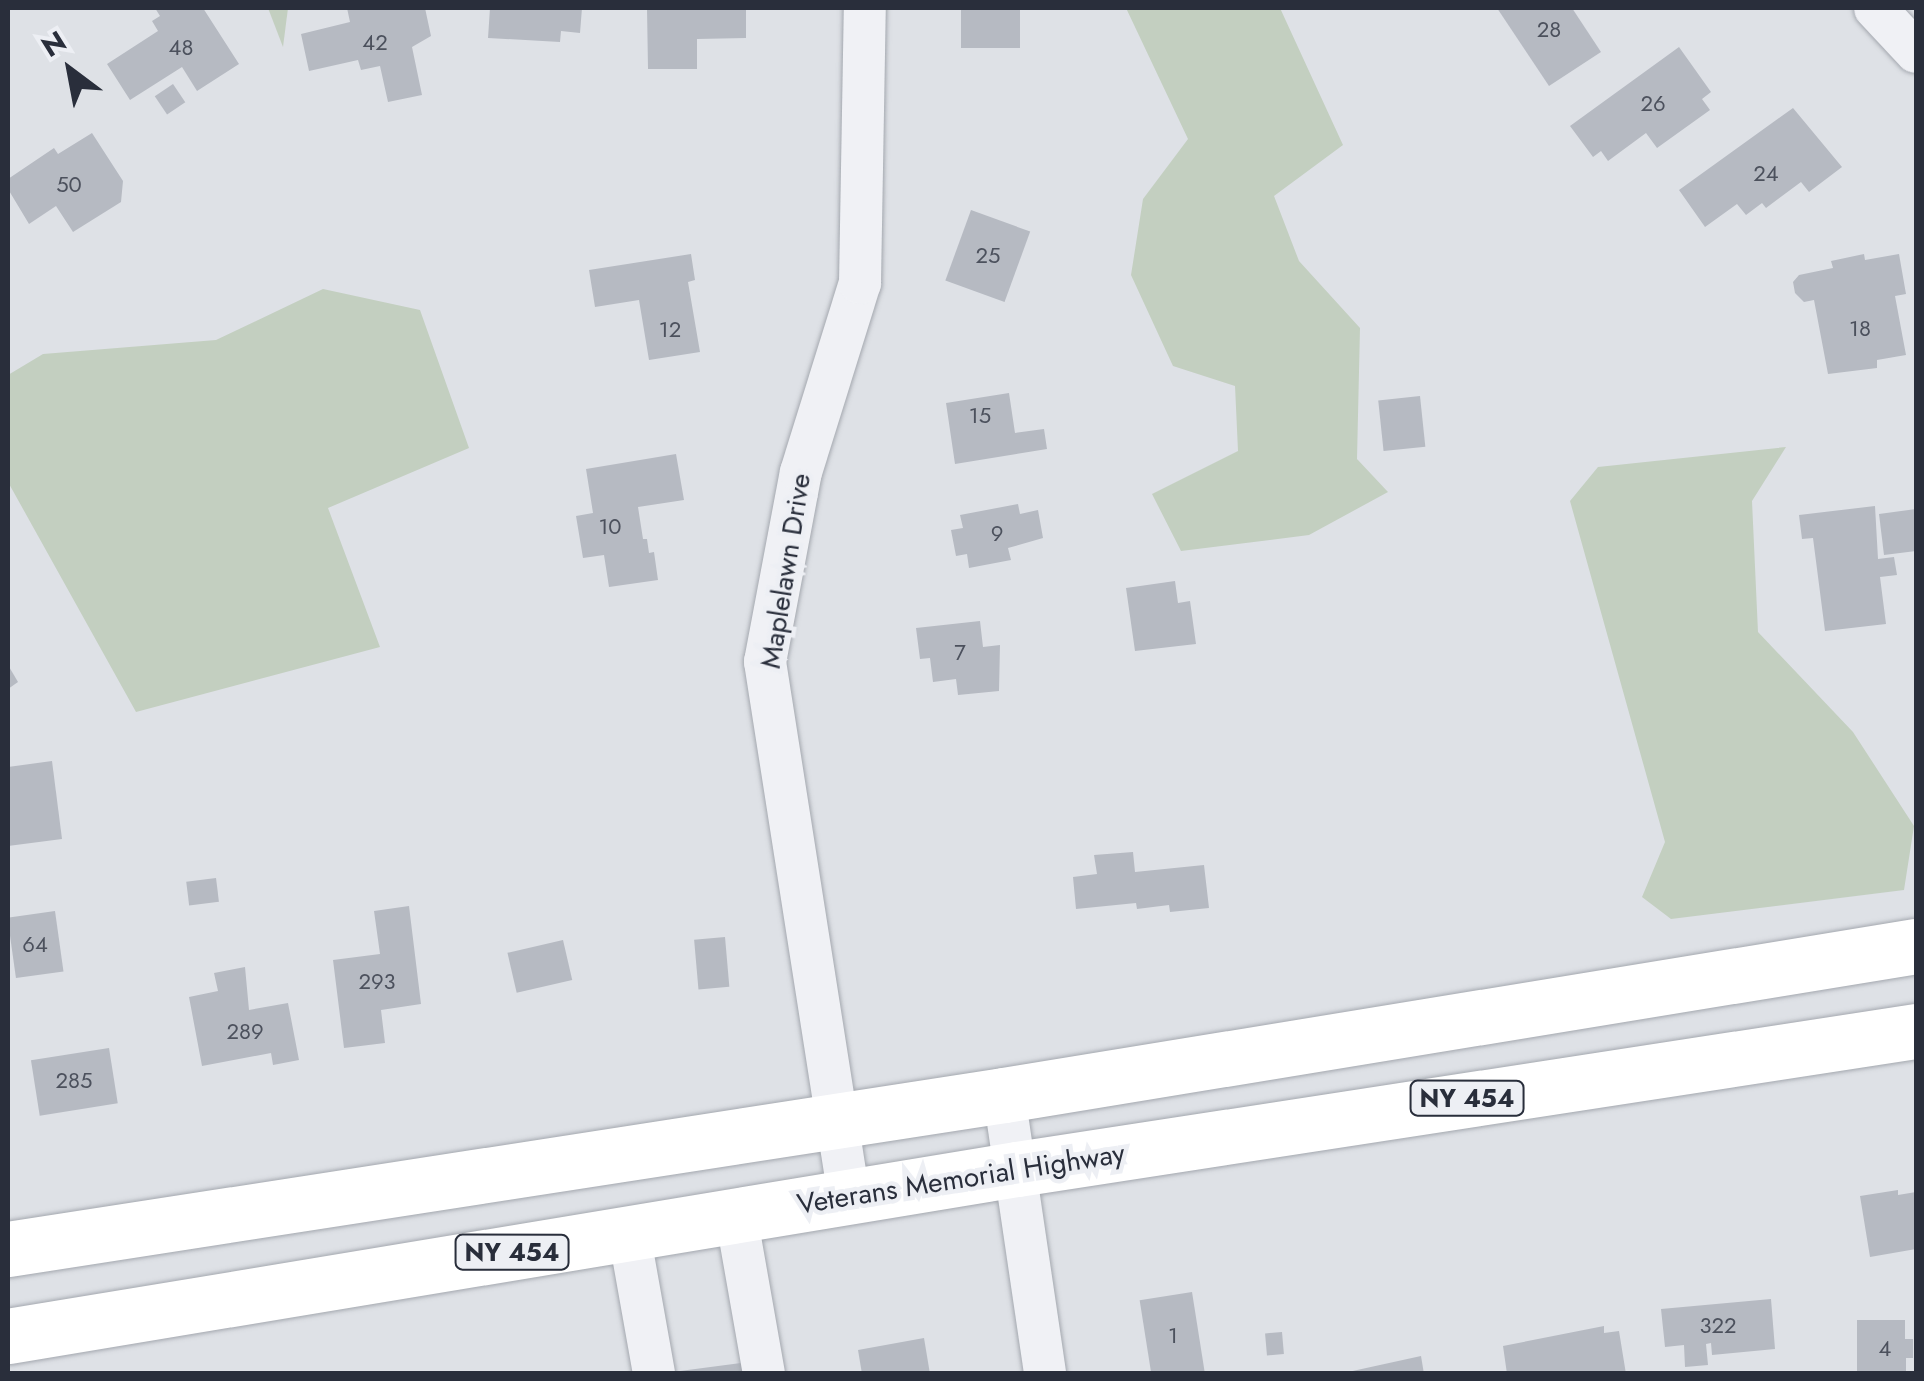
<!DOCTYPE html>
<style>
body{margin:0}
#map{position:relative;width:1924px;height:1381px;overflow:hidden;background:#dee1e6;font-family:Jost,sans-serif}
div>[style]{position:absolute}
.green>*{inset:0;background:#c3cfc0}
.building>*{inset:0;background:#b6bac2;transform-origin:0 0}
.roads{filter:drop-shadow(0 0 2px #a4a8af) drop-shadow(0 0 2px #a4a8af)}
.minor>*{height:42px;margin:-21px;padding:0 21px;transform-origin:21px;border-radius:21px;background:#f0f1f5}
.major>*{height:55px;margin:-27.5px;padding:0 27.5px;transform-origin:27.5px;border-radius:27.5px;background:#fff}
span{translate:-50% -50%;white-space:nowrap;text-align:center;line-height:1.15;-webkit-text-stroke:9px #edeff4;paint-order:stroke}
.number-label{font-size:22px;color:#4c515d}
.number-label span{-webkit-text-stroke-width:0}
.shield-label span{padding:2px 8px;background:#edeff4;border:2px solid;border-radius:8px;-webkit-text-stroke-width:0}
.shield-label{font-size:25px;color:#292e3b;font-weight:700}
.street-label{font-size:28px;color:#292e3b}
.frame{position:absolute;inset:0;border:10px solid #292e3b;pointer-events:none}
.north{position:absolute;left:20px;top:20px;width:100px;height:100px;-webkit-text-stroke:8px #edeff4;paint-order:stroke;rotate:328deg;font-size:28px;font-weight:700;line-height:40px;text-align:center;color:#292e3b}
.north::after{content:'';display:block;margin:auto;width:35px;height:45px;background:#292e3b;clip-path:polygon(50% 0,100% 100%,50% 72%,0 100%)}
</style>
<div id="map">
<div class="green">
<div style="clip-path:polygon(268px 8px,288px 8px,283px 47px)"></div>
<div style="clip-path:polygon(1126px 8px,1280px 8px,1343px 145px,1274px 196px,1299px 261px,1360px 328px,1357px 459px,1388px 492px,1309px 535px,1181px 551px,1152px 494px,1238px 451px,1235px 386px,1173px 366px,1131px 275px,1143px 199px,1188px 139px)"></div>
<div style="clip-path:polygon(323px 289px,420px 310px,469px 448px,328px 508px,380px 647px,136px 712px,8px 482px,8px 375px,43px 354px,216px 340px)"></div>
<div style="clip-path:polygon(1786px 447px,1752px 501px,1758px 632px,1853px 732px,1914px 826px,1904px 890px,1671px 919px,1642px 897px,1665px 842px,1570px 501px,1598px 467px)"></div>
</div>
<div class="building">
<div style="clip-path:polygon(155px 8px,203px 8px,239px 64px,197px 91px,182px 67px,130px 100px,107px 64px,158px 31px,152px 21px,160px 16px)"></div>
<div style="clip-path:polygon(347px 8px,425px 8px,431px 36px,412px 47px,422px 95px,388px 102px,380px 66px,361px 70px,358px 60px,309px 71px,301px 34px,350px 22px)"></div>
<div style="clip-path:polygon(490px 8px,582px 8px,580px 33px,561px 31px,560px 42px,488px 38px)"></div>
<div style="clip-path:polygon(647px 8px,746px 8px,746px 38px,697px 39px,697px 69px,648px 69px)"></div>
<div style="left:961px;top:8px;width:59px;height:40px"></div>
<div style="clip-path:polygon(1497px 8px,1572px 8px,1601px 52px,1549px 86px)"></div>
<div style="clip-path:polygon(1679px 47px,1711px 92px,1702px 99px,1710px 110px,1657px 148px,1646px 133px,1608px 161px,1601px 151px,1593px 157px,1570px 126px)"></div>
<div style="left:173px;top:84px;width:22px;height:22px;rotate:56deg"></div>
<div style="clip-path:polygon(1793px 108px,1842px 167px,1809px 192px,1801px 182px,1766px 208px,1762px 203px,1746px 215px,1737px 204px,1705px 227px,1679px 190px)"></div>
<div style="clip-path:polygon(92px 133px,123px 181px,121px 202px,73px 232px,56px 206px,29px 224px,8px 189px,8px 179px,54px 148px,58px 154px)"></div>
<div style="left:971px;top:210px;width:63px;height:75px;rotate:20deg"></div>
<div style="clip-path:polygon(691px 254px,695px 280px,688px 282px,700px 352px,649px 360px,639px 300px,595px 307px,589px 270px)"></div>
<div style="clip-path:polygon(1864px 254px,1865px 260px,1899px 254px,1906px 294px,1895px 296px,1906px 355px,1877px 360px,1877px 368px,1828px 374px,1814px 300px,1804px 302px,1795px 293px,1793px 282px,1799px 275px,1833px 268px,1831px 261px)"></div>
<div style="clip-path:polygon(1009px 393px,1015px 433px,1044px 429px,1047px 449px,955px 464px,946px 403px)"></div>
<div style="left:1420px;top:396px;width:51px;height:42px;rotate:84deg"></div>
<div style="clip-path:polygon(676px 454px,684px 500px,638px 507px,643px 539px,647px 539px,649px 553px,654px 552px,658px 580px,609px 587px,604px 555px,583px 558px,576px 516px,593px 513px,586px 469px)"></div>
<div style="clip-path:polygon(1018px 504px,1020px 514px,1038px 510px,1043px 538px,1008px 548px,1011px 560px,969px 568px,967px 554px,956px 556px,951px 530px,963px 528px,960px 515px)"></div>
<div style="clip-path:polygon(1875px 506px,1878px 559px,1894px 557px,1897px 575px,1880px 577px,1886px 624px,1825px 631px,1813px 538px,1802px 539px,1799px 515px)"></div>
<div style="clip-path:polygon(1916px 509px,1916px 551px,1884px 555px,1879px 514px)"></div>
<div style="clip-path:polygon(1175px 581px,1178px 603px,1190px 601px,1196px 644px,1135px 651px,1126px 588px)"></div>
<div style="clip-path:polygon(980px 621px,983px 647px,1000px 645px,999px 691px,958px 695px,956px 679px,933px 682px,930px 658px,920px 659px,916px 628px)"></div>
<div style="clip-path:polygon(8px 665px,18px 682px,8px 689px)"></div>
<div style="clip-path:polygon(52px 761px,62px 839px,8px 846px,8px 767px)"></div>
<div style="clip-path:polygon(1133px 852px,1135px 872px,1204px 865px,1209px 908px,1170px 912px,1169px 905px,1137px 909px,1136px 903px,1076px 909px,1073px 877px,1097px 874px,1094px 855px)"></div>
<div style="left:216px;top:878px;width:24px;height:30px;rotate:83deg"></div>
<div style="clip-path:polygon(409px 906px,421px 1004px,381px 1010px,385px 1043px,344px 1048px,333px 960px,380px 954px,374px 911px)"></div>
<div style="left:55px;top:911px;width:61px;height:48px;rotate:82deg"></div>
<div style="left:725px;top:937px;width:50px;height:31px;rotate:85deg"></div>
<div style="left:563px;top:940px;width:41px;height:57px;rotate:77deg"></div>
<div style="clip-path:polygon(245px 967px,249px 1010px,288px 1003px,299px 1060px,273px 1065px,271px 1053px,202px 1066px,189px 997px,218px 991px,214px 973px)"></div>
<div style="left:109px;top:1048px;width:56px;height:79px;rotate:81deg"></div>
<div style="clip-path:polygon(1898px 1190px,1898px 1195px,1916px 1192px,1916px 1249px,1870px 1257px,1860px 1196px)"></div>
<div style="left:1192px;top:1292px;width:80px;height:53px;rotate:81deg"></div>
<div style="clip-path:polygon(1771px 1299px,1775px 1349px,1712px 1355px,1711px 1343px,1706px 1344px,1708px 1365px,1685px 1367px,1684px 1345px,1665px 1347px,1661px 1309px)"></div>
<div style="clip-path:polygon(1857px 1320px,1905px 1320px,1905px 1339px,1913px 1339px,1913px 1358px,1906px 1358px,1906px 1374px,1857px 1374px)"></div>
<div style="clip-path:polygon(1604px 1326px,1604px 1333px,1619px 1331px,1626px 1374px,1507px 1374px,1503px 1346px)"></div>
<div style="left:1282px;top:1332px;width:22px;height:17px;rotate:85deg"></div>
<div style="clip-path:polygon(924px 1338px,930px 1374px,862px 1374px,858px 1350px)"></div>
<div style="clip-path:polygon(1421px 1356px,1424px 1374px,1348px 1374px,1348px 1372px)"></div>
<div style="clip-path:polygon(741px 1363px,743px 1374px,680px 1374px,680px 1371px)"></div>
</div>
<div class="roads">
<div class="minor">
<div style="left:1875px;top:8px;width:60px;rotate:47deg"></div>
<div style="left:1004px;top:1095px;width:282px;rotate:81.6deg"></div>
<div style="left:849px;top:1197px;width:542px;rotate:-98.92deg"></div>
<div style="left:765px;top:662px;width:193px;rotate:-79.3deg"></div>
<div style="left:801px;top:472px;width:198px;rotate:-72.7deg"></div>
<div style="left:860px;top:283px;width:275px;rotate:-89deg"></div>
<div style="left:736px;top:1215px;width:161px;rotate:80deg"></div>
<div style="left:629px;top:1233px;width:143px;rotate:79.9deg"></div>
</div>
<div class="major">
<div style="left:8px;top:1249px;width:1008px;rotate:-8.79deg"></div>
<div style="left:1004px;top:1095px;width:924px;rotate:-9.28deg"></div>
<div style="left:8px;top:1336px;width:1023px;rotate:-9.4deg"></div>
<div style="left:1017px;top:1169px;width:910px;rotate:-8.73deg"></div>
</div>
</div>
<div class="number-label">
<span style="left:1549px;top:30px">28</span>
<span style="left:375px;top:43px">42</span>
<span style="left:181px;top:48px">48</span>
<span style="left:1653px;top:104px">26</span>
<span style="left:1766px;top:174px">24</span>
<span style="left:69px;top:185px">50</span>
<span style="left:988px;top:256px">25</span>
<span style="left:1860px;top:329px">18</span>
<span style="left:670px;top:330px">12</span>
<span style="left:980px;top:416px">15</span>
<span style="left:610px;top:527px">10</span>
<span style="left:997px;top:534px">9</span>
<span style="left:960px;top:653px">7</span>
<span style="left:35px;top:945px">64</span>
<span style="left:377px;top:982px">293</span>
<span style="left:245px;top:1032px">289</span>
<span style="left:74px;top:1081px">285</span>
<span style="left:1718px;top:1326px">322</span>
<span style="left:1173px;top:1336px">1</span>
<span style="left:1885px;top:1349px">4</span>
</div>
<div class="shield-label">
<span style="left:1467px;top:1098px">NY 454</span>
<span style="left:512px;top:1252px">NY 454</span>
</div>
<div class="street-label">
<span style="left:786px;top:571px;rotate:-81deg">Maplelawn Drive</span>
<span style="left:961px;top:1179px;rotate:-9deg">Veterans Memorial Highway</span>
</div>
<div class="frame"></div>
<div class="north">N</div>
</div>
